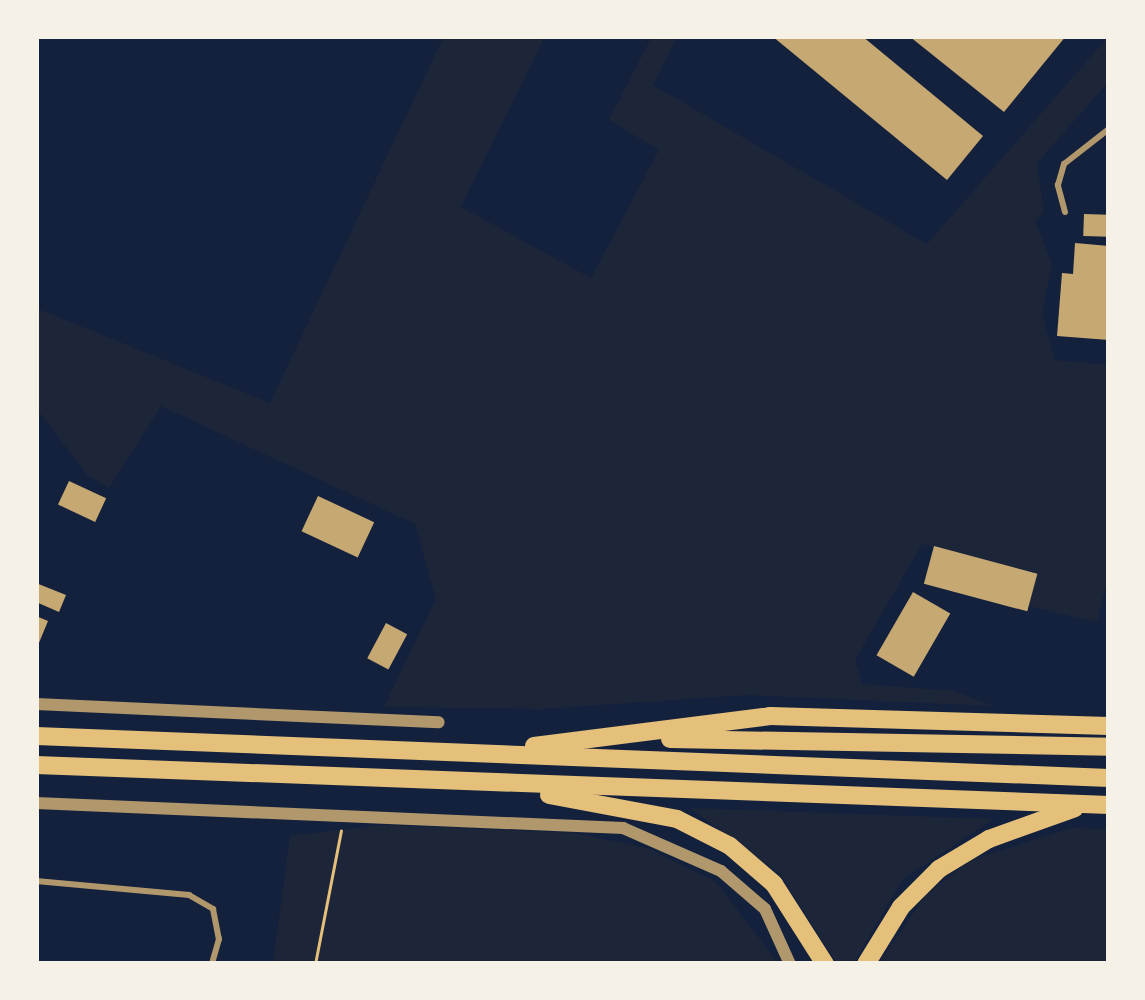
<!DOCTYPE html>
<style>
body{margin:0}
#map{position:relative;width:1145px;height:1000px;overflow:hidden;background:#14213d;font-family:"Noto Sans",sans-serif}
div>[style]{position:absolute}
.green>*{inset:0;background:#1d2539}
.building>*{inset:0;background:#c6a872;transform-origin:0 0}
.path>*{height:3px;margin:-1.5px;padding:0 1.5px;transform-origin:1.5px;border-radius:1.5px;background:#e5c07b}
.service>*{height:6px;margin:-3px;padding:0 3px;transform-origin:3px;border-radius:3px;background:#b1986c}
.minor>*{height:12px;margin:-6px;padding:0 6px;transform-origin:6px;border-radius:6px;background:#b1986c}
.trunk>*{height:18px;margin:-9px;padding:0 9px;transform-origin:9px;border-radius:9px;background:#e5c07b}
span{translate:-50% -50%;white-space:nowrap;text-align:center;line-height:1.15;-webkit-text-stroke:9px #f6f1e7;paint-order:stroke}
.frame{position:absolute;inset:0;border:39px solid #f6f1e7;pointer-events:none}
</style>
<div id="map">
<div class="green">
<div style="clip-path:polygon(444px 36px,545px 36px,461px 207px,591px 278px,659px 150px,609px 120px,652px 36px,677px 36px,653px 85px,927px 244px,1109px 36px,1109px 81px,1037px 163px,1044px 212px,1035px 221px,1052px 264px,1042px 313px,1054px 360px,1109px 365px,1109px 572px,1097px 622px,1029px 606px,1037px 573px,922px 544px,855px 660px,862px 684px,954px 691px,993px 706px,747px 695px,542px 709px,384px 707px,436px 599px,415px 524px,161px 406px,109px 488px,88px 476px,36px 408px,36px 308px,270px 403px)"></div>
<div style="clip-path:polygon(690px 808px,993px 819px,903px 879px,853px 964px,837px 964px,780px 874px)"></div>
<div style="clip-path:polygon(383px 825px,574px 833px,647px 848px,716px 882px,779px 964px,273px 964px,290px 836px)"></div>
<div style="clip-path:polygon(1071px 828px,1109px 829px,1109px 964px,878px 964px,926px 895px,971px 860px)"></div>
</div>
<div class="building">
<div style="clip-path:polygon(772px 36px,862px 36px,983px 136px,947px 180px)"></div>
<div style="clip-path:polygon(909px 36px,1066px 36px,1004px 112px)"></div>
<div style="left:1084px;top:214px;width:25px;height:22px;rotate:2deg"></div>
<div style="clip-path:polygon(1075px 243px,1109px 246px,1109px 340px,1057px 336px,1062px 273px,1073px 274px)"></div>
<div style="left:69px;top:481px;width:41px;height:26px;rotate:25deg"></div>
<div style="left:318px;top:496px;width:62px;height:39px;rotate:25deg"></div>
<div style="left:934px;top:546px;width:107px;height:39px;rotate:15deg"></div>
<div style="clip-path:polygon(36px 583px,66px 595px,59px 612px,36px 602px)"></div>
<div style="left:913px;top:592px;width:43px;height:73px;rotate:30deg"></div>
<div style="clip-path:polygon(36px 616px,48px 621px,36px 650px)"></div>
<div style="left:386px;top:623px;width:24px;height:40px;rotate:28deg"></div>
</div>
<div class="path">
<div style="left:315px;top:964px;width:136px;rotate:-79deg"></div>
</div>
<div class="service">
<div style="left:1065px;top:212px;width:28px;rotate:-105deg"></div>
<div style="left:1058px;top:185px;width:22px;rotate:-74deg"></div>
<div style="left:1064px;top:164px;width:57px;rotate:-37.9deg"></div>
<div style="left:36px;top:881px;width:154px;rotate:5.2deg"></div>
<div style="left:189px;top:895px;width:28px;rotate:30deg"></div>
<div style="left:213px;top:909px;width:31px;rotate:79deg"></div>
<div style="left:219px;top:939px;width:26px;rotate:106deg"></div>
</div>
<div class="minor">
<div style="left:36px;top:704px;width:403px;rotate:2.6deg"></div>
<div style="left:36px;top:803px;width:588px;rotate:2.44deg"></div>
<div style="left:623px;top:828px;width:107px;rotate:23.7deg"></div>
<div style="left:721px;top:871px;width:58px;rotate:40.8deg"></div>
<div style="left:765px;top:909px;width:60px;rotate:65.6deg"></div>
</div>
<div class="trunk">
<div style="left:36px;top:736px;width:1074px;rotate:2.24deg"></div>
<div style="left:670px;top:739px;width:439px;rotate:1deg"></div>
<div style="left:534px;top:746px;width:238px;rotate:-7.2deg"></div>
<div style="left:770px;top:716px;width:339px;rotate:1.7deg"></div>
<div style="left:36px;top:765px;width:1074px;rotate:2.13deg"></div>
<div style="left:549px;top:795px;width:130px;rotate:10.6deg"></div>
<div style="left:677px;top:819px;width:59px;rotate:27deg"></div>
<div style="left:730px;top:846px;width:58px;rotate:40.8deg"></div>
<div style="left:774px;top:884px;width:95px;rotate:57.5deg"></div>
<div style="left:866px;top:964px;width:67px;rotate:-58.4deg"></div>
<div style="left:901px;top:907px;width:54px;rotate:-45deg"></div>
<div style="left:939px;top:869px;width:58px;rotate:-31deg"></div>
<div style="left:989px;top:839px;width:91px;rotate:-19.8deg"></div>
</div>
<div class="frame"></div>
</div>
